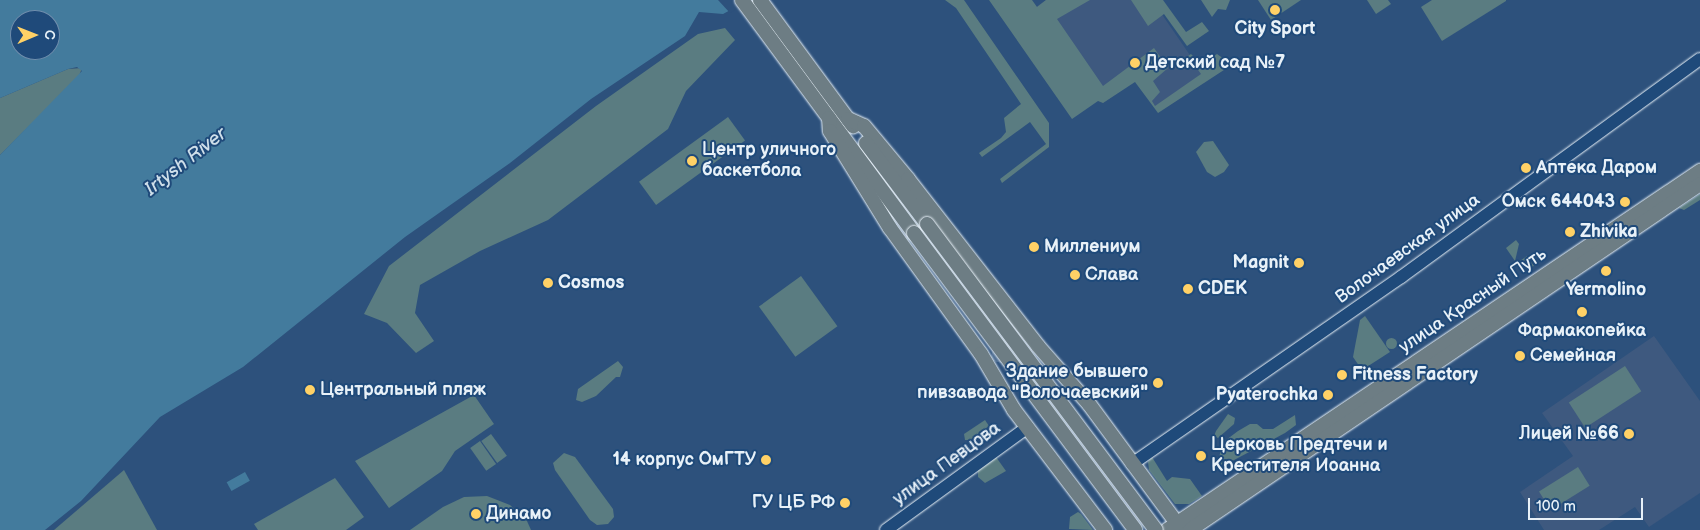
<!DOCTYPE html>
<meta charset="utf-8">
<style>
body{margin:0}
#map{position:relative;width:1700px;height:530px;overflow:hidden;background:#2d517c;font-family:"Balsamiq Sans",sans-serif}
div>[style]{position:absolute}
.built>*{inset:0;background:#3e597f}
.green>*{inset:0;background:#5a7c81;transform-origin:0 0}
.round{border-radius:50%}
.water>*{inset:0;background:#437b9d;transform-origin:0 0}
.pier>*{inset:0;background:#2d517c}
.primary-tunnel>*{height:14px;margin-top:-7px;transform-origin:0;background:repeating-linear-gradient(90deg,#49698f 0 14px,transparent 0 21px)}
.roads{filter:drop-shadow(0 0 1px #e8f1f8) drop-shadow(0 0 1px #e8f1f8)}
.secondary>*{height:12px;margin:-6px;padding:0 6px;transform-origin:6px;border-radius:6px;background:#1f4a7a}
.primary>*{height:14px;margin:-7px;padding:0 7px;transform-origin:7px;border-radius:7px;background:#6d7d84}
.bridges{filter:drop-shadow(0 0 1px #e8f1f8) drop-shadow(0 0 1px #e8f1f8)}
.primary-bridge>*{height:14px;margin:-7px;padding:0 7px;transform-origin:7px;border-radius:7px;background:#6d7d84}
.dots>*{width:14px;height:14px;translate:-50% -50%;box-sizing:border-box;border:2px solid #1f4a7a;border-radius:50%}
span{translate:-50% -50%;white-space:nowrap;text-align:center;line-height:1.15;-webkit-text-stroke:4px #1f4a7a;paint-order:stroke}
.poi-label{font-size:18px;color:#e8f1f8;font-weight:700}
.left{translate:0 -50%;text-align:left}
.right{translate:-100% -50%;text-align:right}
.street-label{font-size:18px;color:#e8f1f8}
.water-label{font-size:19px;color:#cfdfea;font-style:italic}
.north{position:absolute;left:10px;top:10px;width:50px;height:50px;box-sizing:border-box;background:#1f4a7a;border:1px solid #6f8dac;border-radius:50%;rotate:89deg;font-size:14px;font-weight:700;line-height:20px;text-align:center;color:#e8f1f8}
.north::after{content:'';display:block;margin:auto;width:18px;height:22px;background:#ffd166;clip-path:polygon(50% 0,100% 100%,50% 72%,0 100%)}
.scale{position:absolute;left:1528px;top:498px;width:115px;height:22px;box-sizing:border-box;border:2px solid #e8f1f8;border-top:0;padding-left:6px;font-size:15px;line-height:18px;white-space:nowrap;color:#e8f1f8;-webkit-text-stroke:4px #1f4a7a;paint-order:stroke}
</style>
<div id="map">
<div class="built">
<div style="clip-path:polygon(1046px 0,1152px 0,1203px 74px,1155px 108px,1136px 80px,1103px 103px,1036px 7px)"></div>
<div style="clip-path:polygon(1654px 336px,1700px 401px,1700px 493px,1649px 527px,1635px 507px,1599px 530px,1544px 530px,1520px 492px,1573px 456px,1542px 413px)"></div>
</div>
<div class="green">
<div style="clip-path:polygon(945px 0,964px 0,1049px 123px,1049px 147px,1002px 183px,1000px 179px,1046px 144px,1030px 122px,982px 157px,979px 153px,1001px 138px,1006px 132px,1004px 118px,1021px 104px,956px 8px)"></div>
<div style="clip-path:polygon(989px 0,1032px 0,1037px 7px,1046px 0,1090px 0,1057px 19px,1103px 86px,1154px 48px,1168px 68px,1153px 81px,1160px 92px,1152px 101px,1155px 106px,1201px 74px,1188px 56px,1191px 54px,1201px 64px,1217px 54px,1224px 59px,1227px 68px,1158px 113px,1135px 82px,1103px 103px,1098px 101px,1072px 119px)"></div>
<div style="clip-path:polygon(1131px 0,1163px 0,1186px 32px,1202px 22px,1209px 31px,1187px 46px,1164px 14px,1148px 26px)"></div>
<div style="clip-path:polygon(1201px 0,1230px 0,1226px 10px,1218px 9px,1212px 17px)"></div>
<div style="clip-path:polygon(1258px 0,1301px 0,1271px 20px)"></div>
<div style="clip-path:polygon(1367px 0,1388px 0,1391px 4px,1376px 14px)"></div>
<div style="clip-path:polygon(1432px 0,1506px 0,1506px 1px,1442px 41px,1421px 7px)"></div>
<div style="clip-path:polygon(725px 28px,735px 40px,686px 91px,668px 129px,548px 220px,480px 251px,420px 285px,415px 313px,434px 341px,416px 353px,387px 323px,364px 314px,389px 266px,596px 106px,698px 34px)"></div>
<div style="clip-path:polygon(82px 68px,79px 76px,0 155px,0 98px,68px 69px)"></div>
<div style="left:728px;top:117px;width:29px;height:110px;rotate:54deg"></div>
<div style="clip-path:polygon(1213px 141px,1229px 165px,1224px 172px,1215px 177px,1207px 172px,1196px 152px,1204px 142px)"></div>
<div style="clip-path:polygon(1700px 194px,1700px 200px,1684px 210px,1679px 208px)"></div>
<div style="clip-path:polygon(1516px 240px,1519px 244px,1515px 261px,1506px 248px)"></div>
<div style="clip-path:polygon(1527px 256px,1534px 266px,1521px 270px,1517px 263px)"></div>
<div style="left:801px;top:276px;width:62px;height:52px;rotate:54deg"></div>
<div style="clip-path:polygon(1365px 316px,1390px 352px,1362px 370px,1353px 357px,1360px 320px)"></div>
<div class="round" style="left:1385.5px;top:337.5px;width:11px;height:11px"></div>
<div style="clip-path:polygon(618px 361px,623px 367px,620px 377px,616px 377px,596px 396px,582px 402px,576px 400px,578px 389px)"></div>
<div style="left:1625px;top:366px;width:30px;height:67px;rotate:57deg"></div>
<div style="clip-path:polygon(474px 395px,494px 424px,455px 451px,442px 471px,389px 508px,355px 461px)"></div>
<div style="clip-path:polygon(1228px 414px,1235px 418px,1234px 424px,1218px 438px,1214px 436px,1216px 431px)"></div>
<div style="clip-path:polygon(1295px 415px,1296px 425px,1285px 433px,1217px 469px,1222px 443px,1238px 431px,1250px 424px,1257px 424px,1263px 429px,1273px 429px)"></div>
<div style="clip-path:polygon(985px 420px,989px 426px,970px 440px,965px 440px,964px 434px)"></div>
<div style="left:491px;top:434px;width:27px;height:12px;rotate:54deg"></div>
<div style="left:480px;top:441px;width:28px;height:12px;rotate:55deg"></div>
<div style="clip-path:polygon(564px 453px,575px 457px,613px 509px,614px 517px,608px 524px,597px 525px,590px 520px,555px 470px,553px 463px)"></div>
<div style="clip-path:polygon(996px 457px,1006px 471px,985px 483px,978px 477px,978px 470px)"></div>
<div style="clip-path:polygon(1152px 457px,1167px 481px,1172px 477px,1190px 479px,1202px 496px,1189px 504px,1175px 504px,1149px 470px,1148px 462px)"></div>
<div style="left:1578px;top:467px;width:22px;height:46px;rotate:58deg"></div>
<div style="clip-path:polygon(124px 470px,157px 530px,54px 530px)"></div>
<div style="clip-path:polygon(335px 478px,364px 517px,346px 530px,258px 530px,254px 524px)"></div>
<div style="clip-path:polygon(487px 496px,510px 505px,527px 521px,531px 530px,410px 530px,443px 507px,464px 497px)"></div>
<div style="clip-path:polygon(1078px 512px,1081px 514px,1093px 530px,1069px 529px,1070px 517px)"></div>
</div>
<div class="water">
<div style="clip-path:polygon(evenodd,0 0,749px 0,723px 14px,699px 12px,685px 36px,591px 99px,510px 163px,405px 237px,243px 367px,160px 417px,81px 501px,45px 530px,0 530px,0 155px,82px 71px,77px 67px,68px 69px,0 98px,0 0,20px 20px,50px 20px,50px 50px,20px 50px,20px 20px)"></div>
<div style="left:245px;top:472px;width:10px;height:21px;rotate:61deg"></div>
</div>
<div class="pier">
<div style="clip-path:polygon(718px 0,751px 0,730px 13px)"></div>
</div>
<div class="primary-tunnel">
<div style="left:997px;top:362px;width:17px;rotate:-77deg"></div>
<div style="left:1001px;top:345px;width:21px;rotate:-19deg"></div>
</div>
<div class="roads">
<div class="secondary">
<div style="left:1132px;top:464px;width:328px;rotate:-34.8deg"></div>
<div style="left:1401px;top:277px;width:370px;rotate:-36.1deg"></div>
<div style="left:886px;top:530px;width:175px;rotate:-36deg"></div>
</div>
<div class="primary">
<div style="left:742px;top:0;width:290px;rotate:53.6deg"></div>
<div style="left:760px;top:0;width:157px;rotate:53.6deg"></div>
<div style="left:829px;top:118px;width:13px;rotate:86deg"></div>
<div style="left:830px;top:131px;width:114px;rotate:58.3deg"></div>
<div style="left:890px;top:228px;width:155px;rotate:54.2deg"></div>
<div style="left:981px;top:354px;width:65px;rotate:59.5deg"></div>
<div style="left:1014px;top:410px;width:151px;rotate:52.8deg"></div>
<div style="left:848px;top:119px;width:17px;rotate:24deg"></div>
<div style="left:864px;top:126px;width:69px;rotate:50.3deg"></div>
<div style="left:908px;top:179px;width:212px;rotate:52.1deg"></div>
<div style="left:1038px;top:346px;width:77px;rotate:48.7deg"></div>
<div style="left:1089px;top:404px;width:157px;rotate:53.6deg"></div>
<div style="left:866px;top:143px;width:101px;rotate:53deg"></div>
<div style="left:1167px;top:530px;width:643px;rotate:-33.96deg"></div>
<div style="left:1190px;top:530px;width:616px;rotate:-34.15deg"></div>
</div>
</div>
<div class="bridges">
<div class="primary-bridge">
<div style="left:927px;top:224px;width:382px;rotate:53.2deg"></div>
<div style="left:914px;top:233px;width:370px;rotate:53.3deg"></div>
</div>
</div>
<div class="dots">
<div style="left:1275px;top:10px;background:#ffd166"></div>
<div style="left:1135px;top:63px;background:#ffd166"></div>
<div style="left:692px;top:161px;background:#ffd166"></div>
<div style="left:1526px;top:168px;background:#ffd166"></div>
<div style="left:1625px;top:202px;background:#ffd166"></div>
<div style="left:1570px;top:232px;background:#ffd166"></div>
<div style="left:1034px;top:247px;background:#ffd166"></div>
<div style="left:1299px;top:263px;background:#ffd166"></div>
<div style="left:1606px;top:271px;background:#ffd166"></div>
<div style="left:1075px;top:275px;background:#ffd166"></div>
<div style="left:548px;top:283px;background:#ffd166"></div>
<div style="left:1188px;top:289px;background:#ffd166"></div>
<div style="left:1582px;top:312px;background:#ffd166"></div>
<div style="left:1520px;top:356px;background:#ffd166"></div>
<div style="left:1342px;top:375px;background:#ffd166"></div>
<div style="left:1158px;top:383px;background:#ffd166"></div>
<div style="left:310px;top:390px;background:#ffd166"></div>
<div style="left:1328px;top:395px;background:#ffd166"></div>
<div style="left:1629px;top:434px;background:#ffd166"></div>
<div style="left:1201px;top:456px;background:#ffd166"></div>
<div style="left:766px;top:460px;background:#ffd166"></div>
<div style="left:845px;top:503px;background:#ffd166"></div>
<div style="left:476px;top:514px;background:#ffd166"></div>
</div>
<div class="poi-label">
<span style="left:1275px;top:29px">City Sport</span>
<span class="left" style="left:1145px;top:63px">Детский сад №7</span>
<span class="left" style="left:702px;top:161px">Центр уличного<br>баскетбола</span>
<span class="left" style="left:1536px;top:168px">Аптека Даром</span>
<span class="right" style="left:1615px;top:202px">Омск 644043</span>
<span class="left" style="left:1580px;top:232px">Zhivika</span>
<span class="left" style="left:1044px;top:247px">Миллениум</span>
<span class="right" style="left:1289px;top:263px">Magnit</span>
<span class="left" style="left:1085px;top:275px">Слава</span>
<span class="left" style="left:558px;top:283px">Cosmos</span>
<span class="left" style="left:1198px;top:289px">CDEK</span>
<span style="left:1606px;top:290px">Yermolino</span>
<span style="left:1582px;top:331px">Фармакопейка</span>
<span class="left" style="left:1530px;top:356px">Семейная</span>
<span class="right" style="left:1148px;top:383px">Здание бывшего<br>пивзавода "Волочаевский"</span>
<span class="left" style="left:1352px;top:375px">Fitness Factory</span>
<span class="left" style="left:320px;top:390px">Центральный пляж</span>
<span class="right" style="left:1318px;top:395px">Pyaterochka</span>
<span class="right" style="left:1619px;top:434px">Лицей №66</span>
<span class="left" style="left:1211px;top:456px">Церковь Предтечи и<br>Крестителя Иоанна</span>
<span class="right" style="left:756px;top:460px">14 корпус ОмГТУ</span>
<span class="right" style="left:835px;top:503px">ГУ ЦБ РФ</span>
<span class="left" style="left:486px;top:514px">Динамо</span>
</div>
<div class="street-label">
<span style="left:1408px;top:249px;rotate:-36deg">Волочаевская улица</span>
<span style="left:1473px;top:301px;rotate:-34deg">улица Красный Путь</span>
<span style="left:947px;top:464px;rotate:-36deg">улица Певцова</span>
</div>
<div class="water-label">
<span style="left:186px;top:162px;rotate:-38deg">Irtysh River</span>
</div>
<div class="north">С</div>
<div class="scale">100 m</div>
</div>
